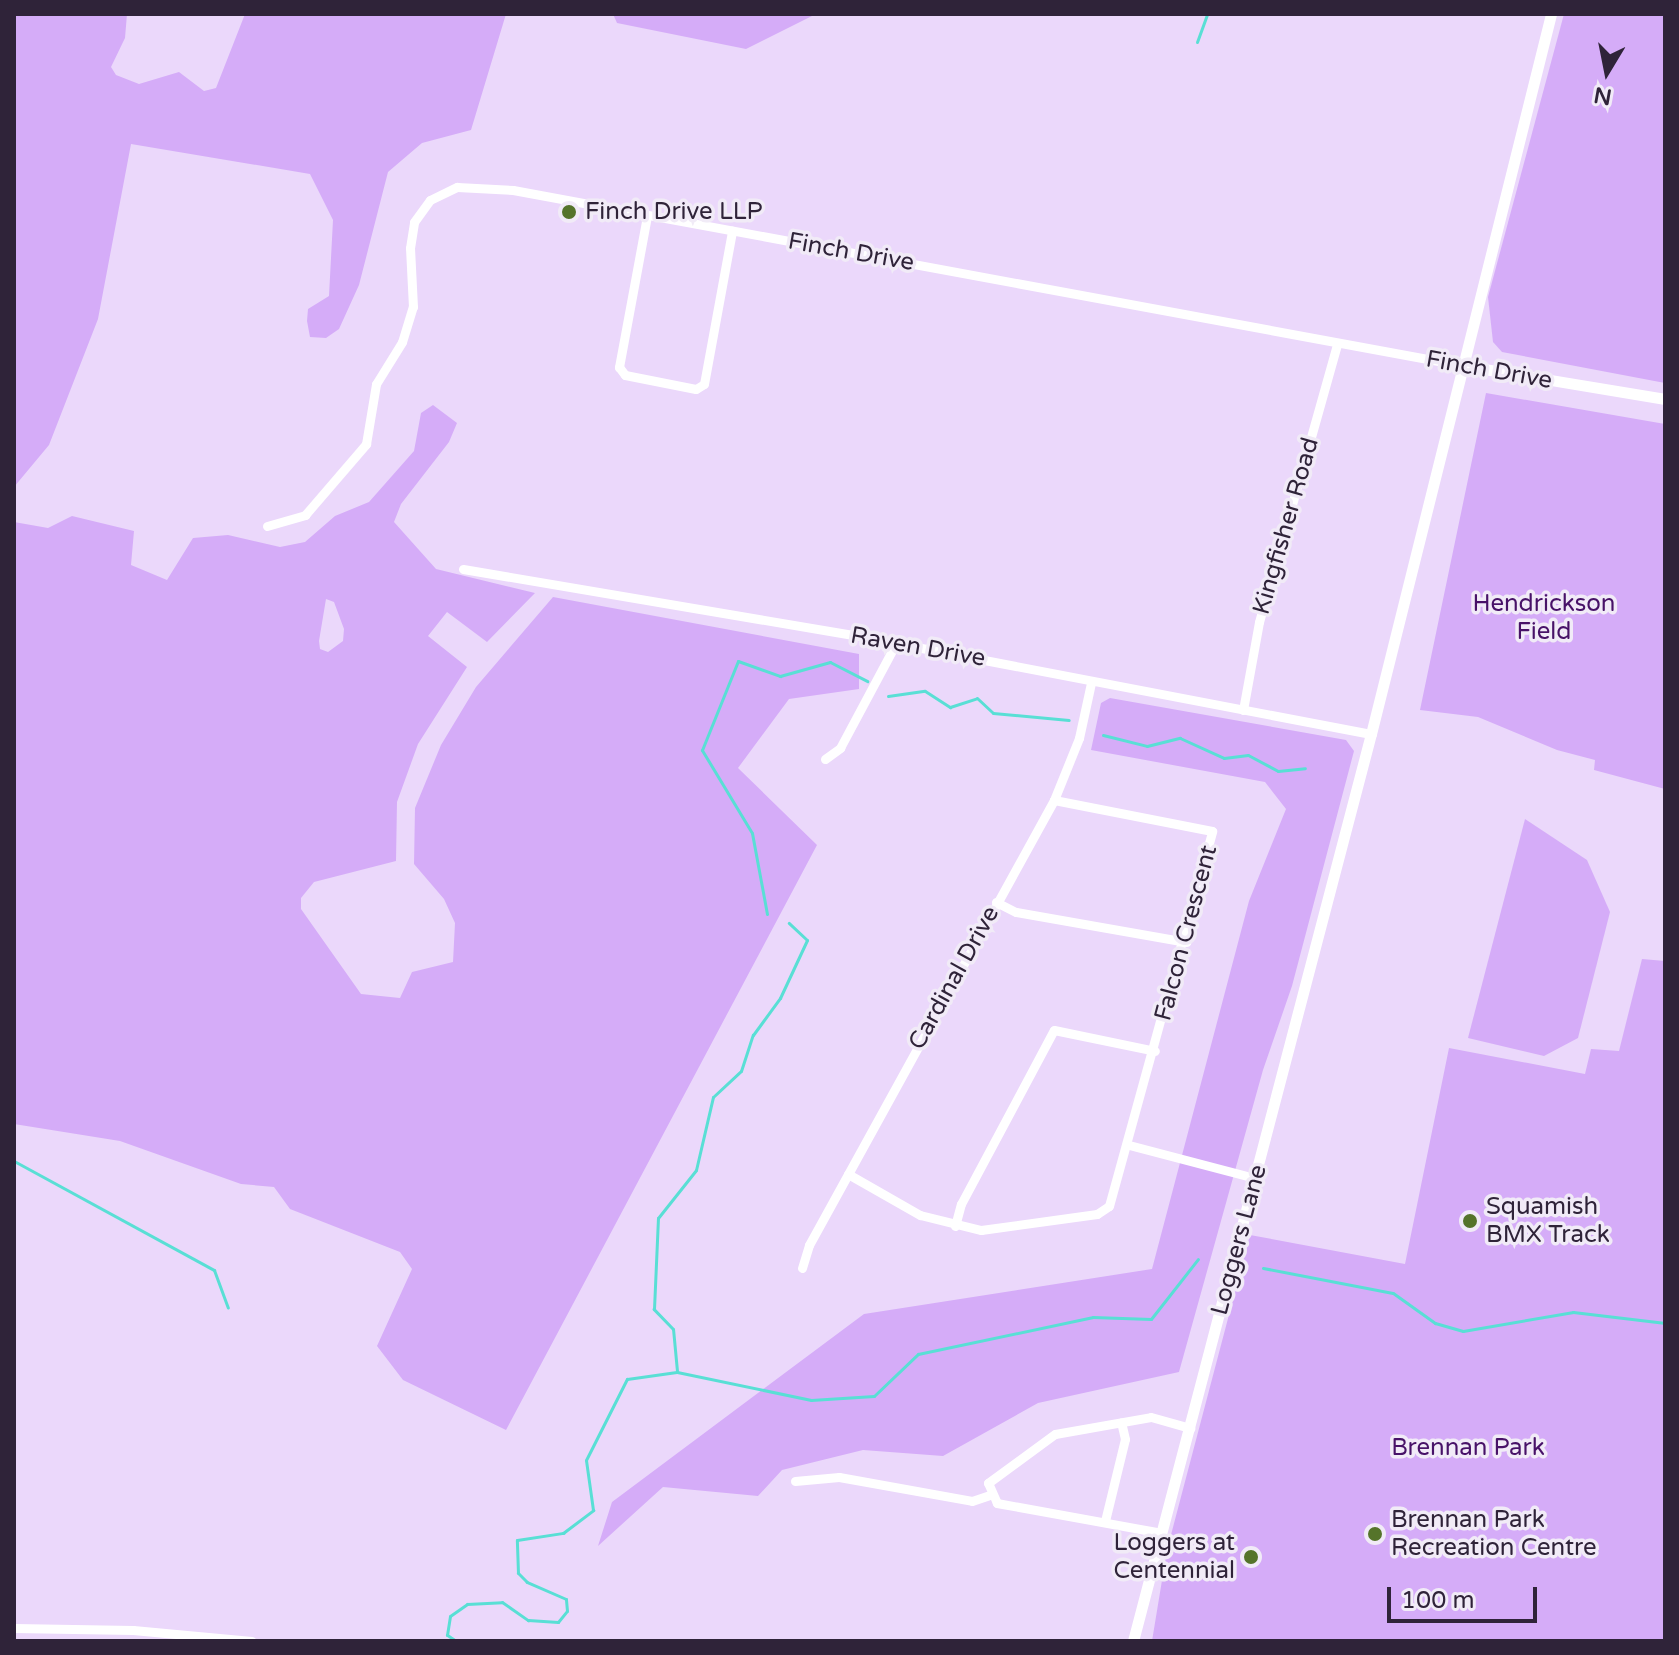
<!DOCTYPE html>
<style>
body{margin:0}
#map{position:relative;width:1679px;height:1655px;overflow:hidden;background:#ebd8fb;font-family:"Varela Round",sans-serif}
div>[style]{position:absolute}
.green>*{inset:0;background:#d5acf8}
.stream>*{height:3px;margin:-1.5px;padding:0 1.5px;transform-origin:1.5px;border-radius:1.5px;background:#59dfd5}
.minor>*{height:9px;margin:-4.5px;padding:0 4.5px;transform-origin:4.5px;border-radius:4.5px;background:#fff}
.tertiary>*{height:11px;margin:-5.5px;padding:0 5.5px;transform-origin:5.5px;border-radius:5.5px;background:#fff}
.dots>*{width:22px;height:22px;translate:-50% -50%;box-sizing:border-box;border:4px solid #f1ebf7;border-radius:50%}
span{translate:-50% -50%;white-space:nowrap;text-align:center;line-height:1.15;-webkit-text-stroke:7px #f1ebf7;paint-order:stroke}
.poi-label{font-size:24px;color:#2f2339}
.left{translate:0 -50%;text-align:left}
.right{translate:-100% -50%;text-align:right}
.street-label{font-size:24px;color:#2f2339}
.park-label{font-size:24px;color:#481268}
.frame{position:absolute;inset:0;border:16px solid #2f2339;pointer-events:none}
.north{position:absolute;left:1567px;top:32px;width:80px;height:80px;-webkit-text-stroke:6px #f1ebf7;paint-order:stroke;rotate:190deg;font-size:22px;font-weight:700;line-height:32px;text-align:center;color:#2f2339}
.north::after{content:'';display:block;margin:auto;width:28px;height:36px;background:#2f2339;clip-path:polygon(50% 0,100% 100%,50% 72%,0 100%)}
.scale{position:absolute;left:1387px;top:1587px;width:150px;height:36px;box-sizing:border-box;border:4px solid #2f2339;border-top:0;padding-left:10px;font-size:24px;line-height:28px;white-space:nowrap;color:#2f2339;-webkit-text-stroke:6px #f1ebf7;paint-order:stroke}
</style>
<div id="map">
<div class="green">
<div style="clip-path:polygon(14px 14px,127px 14px,125px 38px,111px 67px,116px 75px,139px 84px,179px 72px,204px 91px,216px 88px,245px 14px,506px 14px,471px 130px,422px 143px,388px 172px,359px 285px,339px 329px,326px 338px,310px 337px,307px 321px,308px 309px,329px 296px,333px 220px,310px 174px,131px 144px,98px 319px,49px 445px,14px 487px)"></div>
<div style="clip-path:polygon(613px 14px,816px 14px,746px 49px,617px 23px)"></div>
<div style="clip-path:polygon(1564px 14px,1665px 14px,1665px 383px,1502px 352px,1493px 342px,1488px 297px)"></div>
<div style="clip-path:polygon(1486px 393px,1665px 424px,1665px 789px,1594px 770px,1595px 760px,1557px 750px,1478px 717px,1420px 710px)"></div>
<div style="clip-path:polygon(evenodd,433px 405px,457px 423px,449px 442px,401px 504px,394px 522px,436px 569px,535px 593px,487px 642px,447px 612px,428px 636px,467px 667px,418px 744px,397px 802px,396px 861px,314px 882px,301px 898px,301px 909px,361px 994px,400px 998px,412px 972px,453px 962px,455px 923px,444px 899px,414px 864px,415px 808px,441px 745px,476px 687px,553px 597px,859px 654px,859px 689px,789px 699px,738px 768px,817px 845px,506px 1430px,403px 1380px,377px 1346px,412px 1269px,400px 1252px,290px 1209px,274px 1187px,241px 1184px,120px 1141px,14px 1124px,14px 522px,48px 528px,72px 516px,134px 531px,131px 565px,167px 580px,193px 538px,228px 535px,280px 547px,305px 542px,335px 516px,369px 502px,414px 451px,421px 413px,433px 405px,326px 599px,334px 602px,344px 629px,343px 641px,328px 652px,320px 649px,319px 641px,326px 599px)"></div>
<div style="clip-path:polygon(1110px 698px,1346px 740px,1354px 751px,1292px 986px,1263px 1070px,1179px 1372px,1038px 1403px,943px 1456px,863px 1450px,782px 1470px,758px 1496px,663px 1487px,598px 1546px,612px 1502px,864px 1314px,1152px 1269px,1249px 901px,1286px 809px,1265px 782px,1091px 750px,1101px 703px)"></div>
<div style="clip-path:polygon(1525px 819px,1587px 860px,1610px 912px,1578px 1038px,1544px 1056px,1468px 1038px)"></div>
<div style="clip-path:polygon(1642px 959px,1665px 961px,1665px 1641px,1152px 1641px,1167px 1550px,1250px 1235px,1405px 1264px,1449px 1048px,1585px 1074px,1591px 1049px,1619px 1051px)"></div>
</div>
<div class="stream">
<div style="left:1197px;top:42px;width:30px;rotate:-70deg"></div>
<div style="left:888px;top:696px;width:37px;rotate:-8deg"></div>
<div style="left:925px;top:691px;width:30px;rotate:33deg"></div>
<div style="left:950px;top:707px;width:28px;rotate:-18deg"></div>
<div style="left:977px;top:698px;width:22px;rotate:43deg"></div>
<div style="left:993px;top:713px;width:76px;rotate:5.3deg"></div>
<div style="left:1103px;top:735px;width:45px;rotate:14deg"></div>
<div style="left:1147px;top:746px;width:34px;rotate:-14deg"></div>
<div style="left:1180px;top:738px;width:48px;rotate:24.4deg"></div>
<div style="left:1224px;top:758px;width:24px;rotate:-7deg"></div>
<div style="left:1248px;top:755px;width:34px;rotate:28deg"></div>
<div style="left:1278px;top:771px;width:27px;rotate:-6deg"></div>
<div style="left:767px;top:914px;width:82px;rotate:-100.5deg"></div>
<div style="left:752px;top:833px;width:97px;rotate:-121.1deg"></div>
<div style="left:702px;top:750px;width:96px;rotate:-68deg"></div>
<div style="left:738px;top:661px;width:45px;rotate:19.7deg"></div>
<div style="left:780px;top:676px;width:52px;rotate:-15.6deg"></div>
<div style="left:830px;top:662px;width:42px;rotate:27.2deg"></div>
<div style="left:14px;top:1161px;width:228px;rotate:28.6deg"></div>
<div style="left:214px;top:1270px;width:40px;rotate:69.8deg"></div>
<div style="left:1263px;top:1268px;width:132px;rotate:10.9deg"></div>
<div style="left:1393px;top:1293px;width:52px;rotate:35.5deg"></div>
<div style="left:1435px;top:1323px;width:29px;rotate:16deg"></div>
<div style="left:1463px;top:1331px;width:112px;rotate:-9.8deg"></div>
<div style="left:1573px;top:1312px;width:93px;rotate:6.8deg"></div>
<div style="left:677px;top:1371px;width:42px;rotate:-95.4deg"></div>
<div style="left:673px;top:1329px;width:28px;rotate:-134deg"></div>
<div style="left:654px;top:1309px;width:91px;rotate:-87.5deg"></div>
<div style="left:658px;top:1218px;width:61px;rotate:-51.6deg"></div>
<div style="left:696px;top:1170px;width:75px;rotate:-76.9deg"></div>
<div style="left:713px;top:1097px;width:38px;rotate:-43deg"></div>
<div style="left:741px;top:1071px;width:38px;rotate:-72deg"></div>
<div style="left:753px;top:1035px;width:46px;rotate:-53.9deg"></div>
<div style="left:780px;top:998px;width:64px;rotate:-65deg"></div>
<div style="left:807px;top:940px;width:25px;rotate:-137deg"></div>
<div style="left:456px;top:1641px;width:11px;rotate:-146deg"></div>
<div style="left:447px;top:1635px;width:19px;rotate:-81deg"></div>
<div style="left:450px;top:1616px;width:21px;rotate:-35deg"></div>
<div style="left:467px;top:1604px;width:35px;rotate:-3deg"></div>
<div style="left:502px;top:1602px;width:32px;rotate:35deg"></div>
<div style="left:528px;top:1620px;width:30px;rotate:4deg"></div>
<div style="left:558px;top:1622px;width:14px;rotate:-51deg"></div>
<div style="left:567px;top:1611px;width:12px;rotate:-95deg"></div>
<div style="left:566px;top:1599px;width:43px;rotate:-156.4deg"></div>
<div style="left:527px;top:1582px;width:13px;rotate:-135deg"></div>
<div style="left:518px;top:1573px;width:33px;rotate:-92deg"></div>
<div style="left:517px;top:1540px;width:47px;rotate:-8.7deg"></div>
<div style="left:563px;top:1533px;width:38px;rotate:-37deg"></div>
<div style="left:593px;top:1510px;width:50px;rotate:-98deg"></div>
<div style="left:586px;top:1460px;width:91px;rotate:-63.2deg"></div>
<div style="left:627px;top:1379px;width:50px;rotate:-8deg"></div>
<div style="left:677px;top:1372px;width:137px;rotate:11.8deg"></div>
<div style="left:811px;top:1400px;width:63px;rotate:-3.6deg"></div>
<div style="left:874px;top:1396px;width:61px;rotate:-43.7deg"></div>
<div style="left:918px;top:1354px;width:179px;rotate:-11.9deg"></div>
<div style="left:1093px;top:1317px;width:58px;rotate:2deg"></div>
<div style="left:1151px;top:1319px;width:76px;rotate:-51.9deg"></div>
</div>
<div class="minor">
<div style="left:647px;top:216px;width:154px;rotate:100.5deg"></div>
<div style="left:619px;top:367px;width:10px;rotate:53deg"></div>
<div style="left:625px;top:375px;width:72px;rotate:11.2deg"></div>
<div style="left:696px;top:389px;width:9px;rotate:-32deg"></div>
<div style="left:704px;top:384px;width:156px;rotate:-79.6deg"></div>
<div style="left:267px;top:526px;width:40px;rotate:-16deg"></div>
<div style="left:305px;top:515px;width:94px;rotate:-49.3deg"></div>
<div style="left:366px;top:444px;width:61px;rotate:-80.5deg"></div>
<div style="left:376px;top:384px;width:49px;rotate:-58.2deg"></div>
<div style="left:402px;top:342px;width:37px;rotate:-73deg"></div>
<div style="left:413px;top:307px;width:59px;rotate:-92.9deg"></div>
<div style="left:410px;top:248px;width:26px;rotate:-81deg"></div>
<div style="left:414px;top:222px;width:27px;rotate:-54deg"></div>
<div style="left:430px;top:200px;width:30px;rotate:-26deg"></div>
<div style="left:457px;top:187px;width:56px;rotate:3.1deg"></div>
<div style="left:513px;top:190px;width:963px;rotate:10.47deg"></div>
<div style="left:463px;top:569px;width:412px;rotate:9.6deg"></div>
<div style="left:869px;top:638px;width:511px;rotate:10.83deg"></div>
<div style="left:1243px;top:710px;width:89px;rotate:-79.7deg"></div>
<div style="left:1259px;top:622px;width:289px;rotate:-74.3deg"></div>
<div style="left:825px;top:759px;width:19px;rotate:-36deg"></div>
<div style="left:840px;top:748px;width:119px;rotate:-61.9deg"></div>
<div style="left:996px;top:902px;width:22px;rotate:27deg"></div>
<div style="left:1016px;top:912px;width:173px;rotate:10deg"></div>
<div style="left:1129px;top:1145px;width:130px;rotate:14.7deg"></div>
<div style="left:848px;top:1174px;width:83px;rotate:29.7deg"></div>
<div style="left:920px;top:1215px;width:63px;rotate:13.8deg"></div>
<div style="left:981px;top:1230px;width:117px;rotate:-7.9deg"></div>
<div style="left:1097px;top:1214px;width:14px;rotate:-34deg"></div>
<div style="left:1109px;top:1206px;width:389px;rotate:-74.6deg"></div>
<div style="left:1212px;top:831px;width:161px;rotate:-168.9deg"></div>
<div style="left:955px;top:1226px;width:23px;rotate:-75deg"></div>
<div style="left:961px;top:1204px;width:197px;rotate:-61.9deg"></div>
<div style="left:1054px;top:1030px;width:103px;rotate:11.7deg"></div>
<div style="left:802px;top:1268px;width:24px;rotate:-73deg"></div>
<div style="left:809px;top:1245px;width:508px;rotate:-61.16deg"></div>
<div style="left:1054px;top:800px;width:67px;rotate:-68deg"></div>
<div style="left:1079px;top:738px;width:56px;rotate:-77.7deg"></div>
<div style="left:795px;top:1481px;width:44px;rotate:-5.2deg"></div>
<div style="left:839px;top:1477px;width:135px;rotate:10.2deg"></div>
<div style="left:972px;top:1501px;width:18px;rotate:-19deg"></div>
<div style="left:1105px;top:1521px;width:84px;rotate:-76.3deg"></div>
<div style="left:1125px;top:1439px;width:17px;rotate:-103deg"></div>
<div style="left:1162px;top:1533px;width:168px;rotate:-169.7deg"></div>
<div style="left:997px;top:1503px;width:22px;rotate:-114deg"></div>
<div style="left:988px;top:1483px;width:83px;rotate:-36.2deg"></div>
<div style="left:1055px;top:1434px;width:97px;rotate:-10deg"></div>
<div style="left:1151px;top:1417px;width:41px;rotate:15.8deg"></div>
<div style="left:14px;top:1628px;width:119px;rotate:1deg"></div>
<div style="left:133px;top:1630px;width:119px;rotate:5.3deg"></div>
</div>
<div class="tertiary">
<div style="left:1460px;top:365px;width:208px;rotate:9.4deg"></div>
<div style="left:1133px;top:1641px;width:938px;rotate:-75.3deg"></div>
<div style="left:1371px;top:734px;width:742px;rotate:-75.96deg"></div>
</div>
<div class="dots">
<div style="left:569px;top:212px;background:#55742a"></div>
<div style="left:1470px;top:1221px;background:#55742a"></div>
<div style="left:1375px;top:1534px;background:#55742a"></div>
<div style="left:1251px;top:1557px;background:#55742a"></div>
</div>
<div class="poi-label">
<span class="left" style="left:585px;top:212px">Finch Drive LLP</span>
<span class="left" style="left:1486px;top:1221px">Squamish<br>BMX Track</span>
<span class="left" style="left:1391px;top:1534px">Brennan Park<br>Recreation Centre</span>
<span class="right" style="left:1235px;top:1557px">Loggers at<br>Centennial</span>
</div>
<div class="street-label">
<span style="left:851px;top:252px;rotate:10deg">Finch Drive</span>
<span style="left:1489px;top:370px;rotate:10deg">Finch Drive</span>
<span style="left:1286px;top:526px;rotate:-74deg">Kingfisher Road</span>
<span style="left:918px;top:647px;rotate:10deg">Raven Drive</span>
<span style="left:1186px;top:933px;rotate:-75deg">Falcon Crescent</span>
<span style="left:954px;top:978px;rotate:-61deg">Cardinal Drive</span>
<span style="left:1239px;top:1240px;rotate:-75deg">Loggers Lane</span>
</div>
<div class="park-label">
<span style="left:1544px;top:618px">Hendrickson<br>Field</span>
<span style="left:1468px;top:1448px">Brennan Park</span>
</div>
<div class="frame"></div>
<div class="north">N</div>
<div class="scale">100 m</div>
</div>
